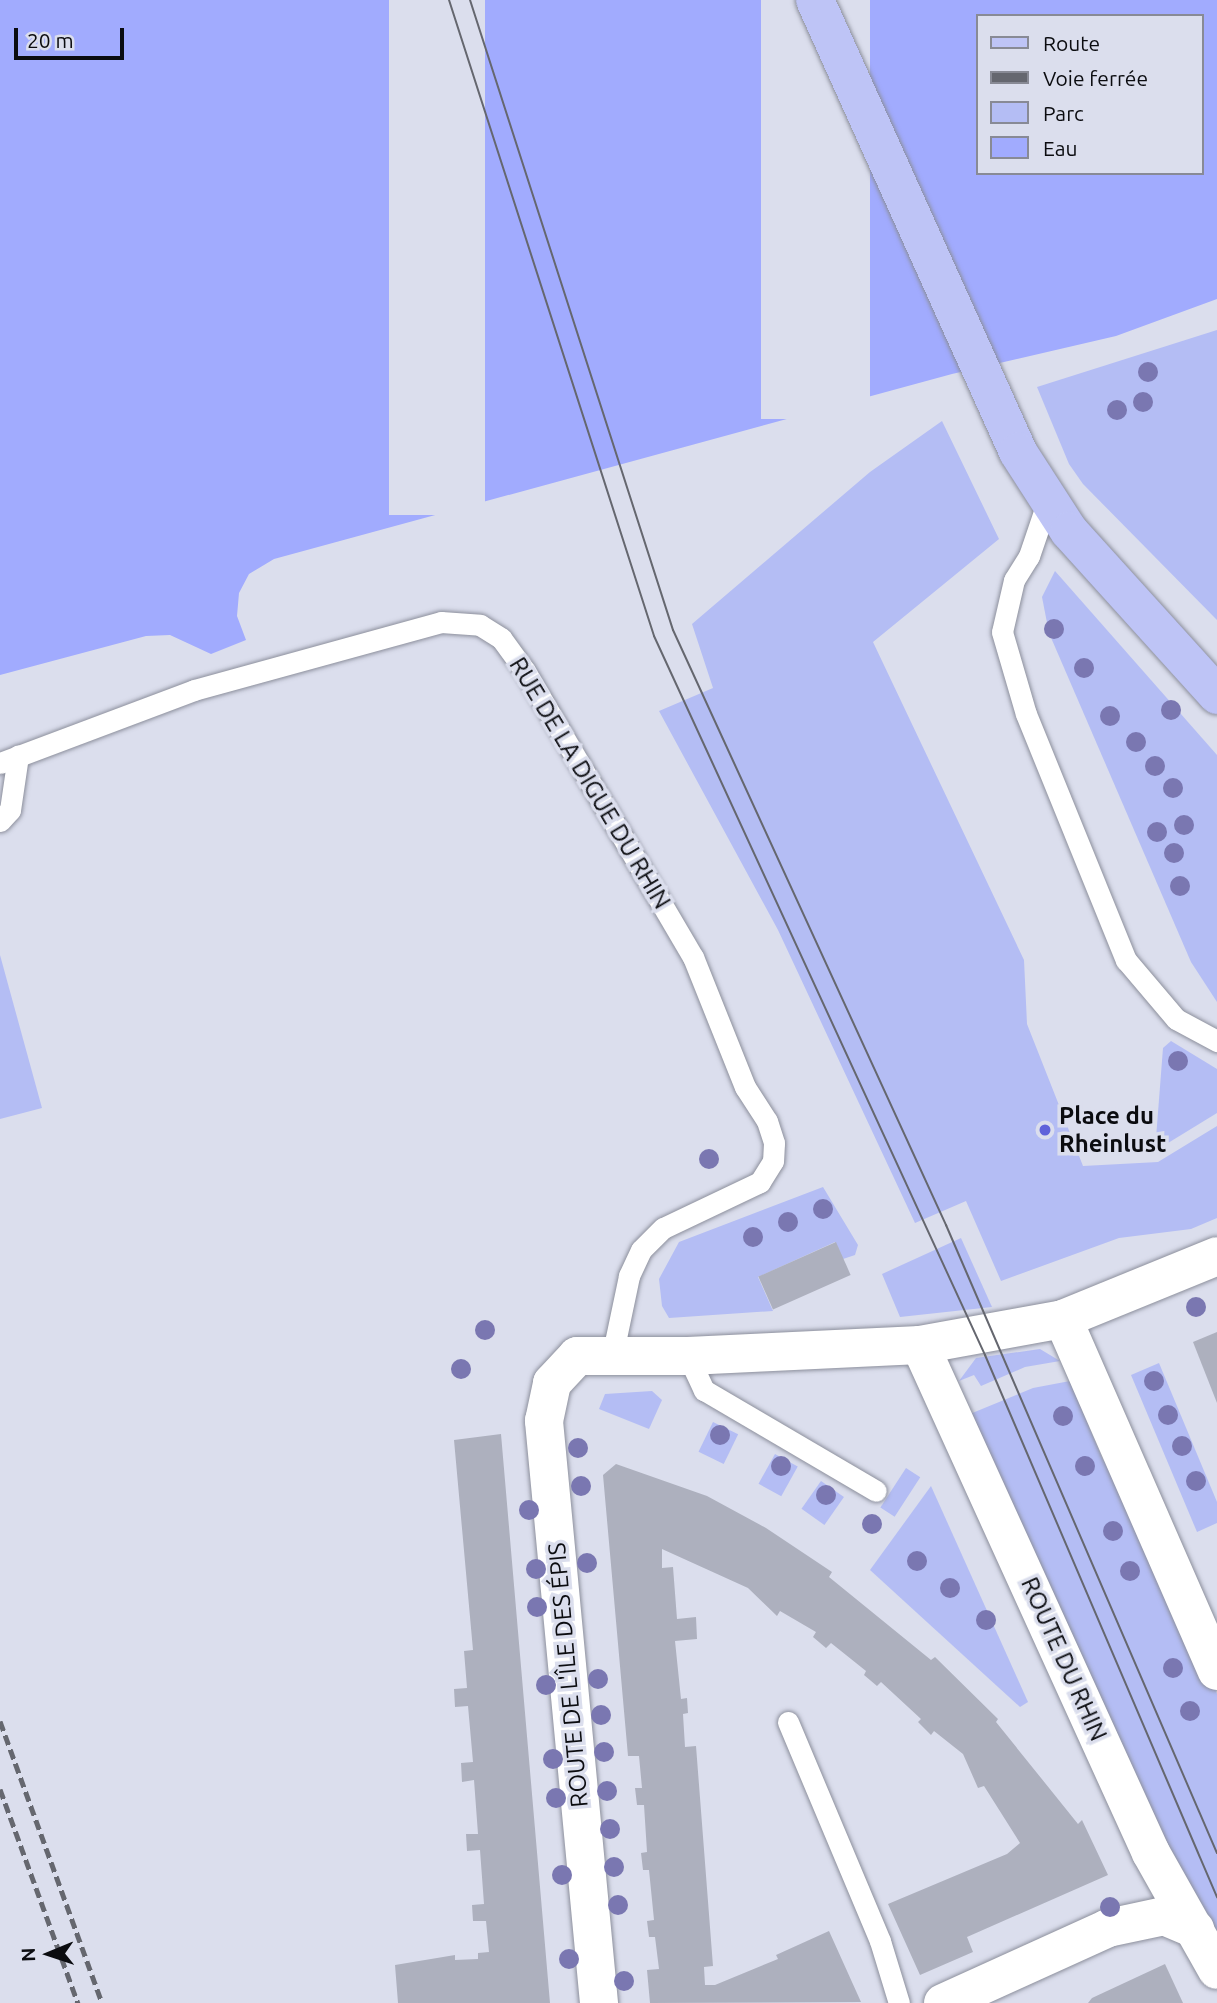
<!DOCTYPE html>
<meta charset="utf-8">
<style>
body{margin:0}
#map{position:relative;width:1217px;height:2003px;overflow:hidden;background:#dbdeed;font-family:Ubuntu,sans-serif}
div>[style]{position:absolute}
.green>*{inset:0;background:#b4bdf4;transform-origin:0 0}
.water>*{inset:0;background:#a1abfe}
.pier>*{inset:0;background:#dbdeed;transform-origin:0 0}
.building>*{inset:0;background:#adb0be;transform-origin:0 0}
.roads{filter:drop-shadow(0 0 2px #8c8f9c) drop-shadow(0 0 2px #8c8f9c)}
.service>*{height:21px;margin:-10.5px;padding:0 10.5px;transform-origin:10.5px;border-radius:10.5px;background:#fff}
.minor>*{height:38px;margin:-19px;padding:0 19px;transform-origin:19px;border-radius:19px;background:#fff}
.primary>*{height:38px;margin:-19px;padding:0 19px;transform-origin:19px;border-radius:19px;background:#bec4f6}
.tram>*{height:2px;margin:-1px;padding:0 1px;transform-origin:1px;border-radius:1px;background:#65676f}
.rail>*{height:5px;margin-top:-2.5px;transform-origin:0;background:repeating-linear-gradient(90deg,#65676f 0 10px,transparent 0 15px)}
.trees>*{width:20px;height:20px;margin:-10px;border-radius:50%;background:#7a77b1}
.dots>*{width:19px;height:19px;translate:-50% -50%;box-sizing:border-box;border:4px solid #dbdeed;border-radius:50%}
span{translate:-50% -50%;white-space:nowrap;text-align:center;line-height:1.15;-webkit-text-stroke:7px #dbdeed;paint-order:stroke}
.street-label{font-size:24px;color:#0b0c10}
.poi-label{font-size:24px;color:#0b0c10;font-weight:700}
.left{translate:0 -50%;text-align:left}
.legend{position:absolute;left:976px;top:14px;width:228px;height:161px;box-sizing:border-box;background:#dbdeed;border:2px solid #888a95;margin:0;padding:9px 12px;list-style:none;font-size:21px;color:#0b0c10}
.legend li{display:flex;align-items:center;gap:14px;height:35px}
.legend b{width:35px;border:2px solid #888a95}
.north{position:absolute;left:14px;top:1919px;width:70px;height:70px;-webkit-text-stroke:5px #dbdeed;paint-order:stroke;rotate:268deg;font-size:19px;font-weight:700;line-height:28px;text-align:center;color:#0b0c10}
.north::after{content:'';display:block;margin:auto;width:24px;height:32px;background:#0b0c10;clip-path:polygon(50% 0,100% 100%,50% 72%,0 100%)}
.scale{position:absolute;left:14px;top:28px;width:110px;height:32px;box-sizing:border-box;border:4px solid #0b0c10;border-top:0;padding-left:9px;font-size:21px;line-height:24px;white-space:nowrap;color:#0b0c10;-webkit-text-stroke:5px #dbdeed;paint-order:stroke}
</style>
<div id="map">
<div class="green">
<div style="clip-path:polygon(1217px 330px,1217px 620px,1083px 484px,1069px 464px,1037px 387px)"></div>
<div style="clip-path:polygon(942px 421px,999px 539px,873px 642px,1024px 960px,1027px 1024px,1083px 1166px,1158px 1162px,1217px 1126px,1217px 1218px,1191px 1229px,1119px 1238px,1001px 1281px,966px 1201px,915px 1223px,778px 930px,659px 711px,713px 688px,692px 624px,870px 472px)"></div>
<div style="clip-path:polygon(1055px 571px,1217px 755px,1217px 1002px,1191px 962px,1049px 633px,1042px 597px)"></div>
<div style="clip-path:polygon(0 955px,42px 1108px,0 1119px)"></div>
<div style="clip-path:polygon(1171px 1041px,1217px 1069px,1217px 1113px,1155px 1151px,1163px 1048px)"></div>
<div style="clip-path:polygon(823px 1187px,858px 1245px,855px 1255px,843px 1259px,835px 1242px,758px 1277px,773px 1311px,669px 1318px,662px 1306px,659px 1279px,679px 1242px)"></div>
<div style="clip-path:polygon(961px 1238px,992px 1307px,900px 1317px,882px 1274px)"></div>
<div style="clip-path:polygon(1040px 1349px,1060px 1361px,1025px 1367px,981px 1386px,974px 1375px,959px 1381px,976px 1358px)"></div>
<div style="clip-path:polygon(1159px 1363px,1217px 1502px,1217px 1523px,1197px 1532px,1131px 1375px)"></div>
<div style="clip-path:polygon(1070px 1381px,1102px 1458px,1160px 1556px,1217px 1694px,1217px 1946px,1163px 1852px,965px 1416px,1033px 1388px)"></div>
<div style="clip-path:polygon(652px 1391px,662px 1400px,649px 1429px,599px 1409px,605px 1394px)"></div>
<div style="left:713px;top:1422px;width:28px;height:33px;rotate:26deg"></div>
<div style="left:775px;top:1454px;width:26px;height:34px;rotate:29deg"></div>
<div style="left:906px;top:1468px;width:17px;height:47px;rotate:33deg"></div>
<div style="left:821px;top:1481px;width:28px;height:34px;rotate:35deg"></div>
<div style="clip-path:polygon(931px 1486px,1028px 1702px,1020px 1707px,870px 1570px)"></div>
</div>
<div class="water">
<div style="clip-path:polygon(evenodd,0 0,1217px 0,1217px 299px,1116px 336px,952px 374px,274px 559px,249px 574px,239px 593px,237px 616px,246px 640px,211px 654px,170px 635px,146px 636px,0 675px,0 0,977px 16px,1201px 16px,1201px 173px,977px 173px,977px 16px)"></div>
</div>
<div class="pier">
<div style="left:389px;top:0;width:96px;height:515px"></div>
<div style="left:761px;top:0;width:109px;height:419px"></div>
</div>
<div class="building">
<div style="left:836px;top:1242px;width:36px;height:85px;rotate:66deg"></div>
<div style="clip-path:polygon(1217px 1332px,1217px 1403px,1193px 1342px)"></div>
<div style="clip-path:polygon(501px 1434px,550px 2003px,398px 2003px,395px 1965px,455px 1955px,455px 1960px,478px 1959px,478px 1953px,489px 1952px,486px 1921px,473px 1921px,472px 1905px,484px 1904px,480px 1850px,467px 1851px,466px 1834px,478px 1834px,474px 1780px,462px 1782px,461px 1763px,473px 1762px,468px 1706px,455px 1707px,454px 1689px,467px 1688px,464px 1651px,473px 1650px,454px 1440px)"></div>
<div style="clip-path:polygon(616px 1464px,707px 1496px,766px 1528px,832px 1572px,829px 1577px,931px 1660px,935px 1657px,998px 1719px,996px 1722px,1078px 1824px,1082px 1820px,1108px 1875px,967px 1937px,973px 1952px,920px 1975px,888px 1904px,1007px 1854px,1020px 1843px,984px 1786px,978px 1788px,963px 1754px,934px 1731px,931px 1735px,918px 1722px,921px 1719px,881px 1682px,877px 1686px,864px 1675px,866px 1671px,831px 1643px,826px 1648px,813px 1637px,816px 1632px,780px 1611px,777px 1616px,748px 1588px,662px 1549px,662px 1568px,673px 1567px,677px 1619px,696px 1617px,697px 1639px,675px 1641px,681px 1699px,687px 1698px,688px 1713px,683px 1714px,685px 1747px,696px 1746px,713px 1966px,704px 1967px,705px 1985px,715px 1985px,778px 1959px,776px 1955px,829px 1931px,861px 2002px,650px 2003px,647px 1970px,659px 1969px,655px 1937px,649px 1937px,647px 1921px,654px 1920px,649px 1870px,643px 1870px,641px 1853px,647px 1852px,644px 1805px,637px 1805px,635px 1788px,642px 1788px,639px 1756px,628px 1756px,603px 1475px)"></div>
<div style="clip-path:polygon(1165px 1964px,1183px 2003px,1088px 2003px,1092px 1998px)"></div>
</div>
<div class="roads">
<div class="service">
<div style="left:1047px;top:503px;width:56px;rotate:108.8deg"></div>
<div style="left:1029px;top:556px;width:28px;rotate:122deg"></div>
<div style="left:1014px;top:580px;width:53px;rotate:103deg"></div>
<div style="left:1002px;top:632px;width:85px;rotate:73.7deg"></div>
<div style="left:1026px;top:714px;width:266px;rotate:67.9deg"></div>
<div style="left:1126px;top:960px;width:77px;rotate:49.7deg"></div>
<div style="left:1176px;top:1019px;width:47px;rotate:28.2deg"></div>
<div style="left:0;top:763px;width:207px;rotate:-20.6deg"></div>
<div style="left:194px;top:690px;width:256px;rotate:-15.4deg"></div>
<div style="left:441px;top:622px;width:39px;rotate:4deg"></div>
<div style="left:480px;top:625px;width:25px;rotate:32deg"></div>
<div style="left:501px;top:638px;width:41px;rotate:54deg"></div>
<div style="left:525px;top:671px;width:332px;rotate:59.6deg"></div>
<div style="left:693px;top:957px;width:140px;rotate:68.2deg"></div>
<div style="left:745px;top:1087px;width:40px;rotate:57.1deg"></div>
<div style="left:767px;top:1121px;width:23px;rotate:72deg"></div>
<div style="left:774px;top:1143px;width:18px;rotate:93deg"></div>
<div style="left:773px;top:1161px;width:25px;rotate:122deg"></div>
<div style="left:760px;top:1182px;width:107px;rotate:154.6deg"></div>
<div style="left:663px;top:1228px;width:31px;rotate:135deg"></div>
<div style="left:641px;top:1250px;width:29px;rotate:115deg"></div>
<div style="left:629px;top:1276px;width:83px;rotate:101.9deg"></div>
<div style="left:0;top:821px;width:15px;rotate:-48deg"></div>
<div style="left:10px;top:810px;width:55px;rotate:-81.6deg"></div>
<div style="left:688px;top:1356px;width:38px;rotate:65deg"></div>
<div style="left:704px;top:1390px;width:199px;rotate:30.4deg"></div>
<div style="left:788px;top:1722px;width:238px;rotate:67.2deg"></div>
<div style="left:880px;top:1941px;width:65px;rotate:73deg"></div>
</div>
<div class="minor">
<div style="left:1063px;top:1319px;width:384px;rotate:66.4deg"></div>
<div style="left:920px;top:1345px;width:558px;rotate:65.55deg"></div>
<div style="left:1151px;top:1853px;width:134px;rotate:60.6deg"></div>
<div style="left:599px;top:2003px;width:585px;rotate:-95.4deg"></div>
<div style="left:544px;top:1421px;width:39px;rotate:-78deg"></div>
<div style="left:552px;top:1383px;width:37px;rotate:-47deg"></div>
<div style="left:577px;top:1356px;width:111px"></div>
<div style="left:688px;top:1356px;width:232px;rotate:-2.7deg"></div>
<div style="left:920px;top:1345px;width:145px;rotate:-10.3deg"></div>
<div style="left:1063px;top:1319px;width:166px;rotate:-22.2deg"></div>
<div style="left:943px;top:2003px;width:181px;rotate:-24.4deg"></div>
<div style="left:1108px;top:1928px;width:57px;rotate:-12.1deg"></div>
<div style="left:1164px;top:1916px;width:34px;rotate:23deg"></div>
</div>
<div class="primary">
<div style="left:815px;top:0;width:495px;rotate:65.8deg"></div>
<div style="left:1018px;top:452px;width:94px;rotate:57.2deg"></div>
<div style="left:1069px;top:531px;width:221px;rotate:47.9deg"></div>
</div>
</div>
<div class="tram">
<div style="left:449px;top:0;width:668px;rotate:72.13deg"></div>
<div style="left:654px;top:636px;width:792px;rotate:65.28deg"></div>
<div style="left:985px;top:1355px;width:590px;rotate:66.83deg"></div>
<div style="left:470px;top:0;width:662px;rotate:72.14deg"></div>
<div style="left:673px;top:630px;width:655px;rotate:65.35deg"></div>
<div style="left:946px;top:1225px;width:684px;rotate:66.66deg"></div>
</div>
<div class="rail">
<div style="left:0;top:1721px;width:300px;rotate:70.1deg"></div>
<div style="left:0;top:1789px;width:228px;rotate:70deg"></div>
</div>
<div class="trees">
<div style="left:1148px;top:372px"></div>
<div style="left:1143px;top:402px"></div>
<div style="left:1117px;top:410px"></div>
<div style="left:1054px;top:629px"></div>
<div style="left:1084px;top:668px"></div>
<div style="left:1171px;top:710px"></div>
<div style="left:1110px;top:716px"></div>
<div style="left:1136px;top:742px"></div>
<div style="left:1155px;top:766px"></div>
<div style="left:1173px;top:788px"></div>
<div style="left:1184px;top:825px"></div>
<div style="left:1157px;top:832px"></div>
<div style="left:1174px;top:853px"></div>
<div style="left:1180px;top:886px"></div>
<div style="left:1178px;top:1061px"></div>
<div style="left:709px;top:1159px"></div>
<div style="left:823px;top:1209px"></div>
<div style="left:788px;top:1222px"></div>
<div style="left:753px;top:1237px"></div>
<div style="left:1196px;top:1307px"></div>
<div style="left:485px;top:1330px"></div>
<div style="left:461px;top:1369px"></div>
<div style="left:1154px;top:1381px"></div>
<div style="left:1168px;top:1415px"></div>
<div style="left:1063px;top:1416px"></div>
<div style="left:720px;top:1435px"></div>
<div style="left:1182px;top:1446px"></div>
<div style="left:578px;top:1448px"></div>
<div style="left:781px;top:1466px"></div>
<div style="left:1085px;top:1466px"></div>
<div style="left:1196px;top:1481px"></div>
<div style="left:581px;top:1486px"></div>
<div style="left:826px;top:1495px"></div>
<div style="left:529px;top:1510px"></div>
<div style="left:872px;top:1524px"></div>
<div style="left:1113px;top:1531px"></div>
<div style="left:917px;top:1561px"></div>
<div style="left:587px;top:1563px"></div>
<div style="left:536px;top:1569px"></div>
<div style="left:1130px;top:1571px"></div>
<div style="left:950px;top:1588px"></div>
<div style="left:537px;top:1607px"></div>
<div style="left:986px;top:1620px"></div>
<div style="left:1173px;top:1668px"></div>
<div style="left:598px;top:1679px"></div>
<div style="left:546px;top:1685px"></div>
<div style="left:1190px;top:1711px"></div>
<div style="left:601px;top:1715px"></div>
<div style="left:604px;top:1752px"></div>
<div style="left:553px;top:1759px"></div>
<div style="left:607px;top:1791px"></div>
<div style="left:556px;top:1798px"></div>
<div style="left:610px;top:1829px"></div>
<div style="left:614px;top:1867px"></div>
<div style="left:562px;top:1875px"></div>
<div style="left:618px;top:1905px"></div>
<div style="left:1110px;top:1907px"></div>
<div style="left:569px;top:1959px"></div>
<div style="left:624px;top:1981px"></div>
</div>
<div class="dots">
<div style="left:1045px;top:1130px;background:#5f62da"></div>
</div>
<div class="street-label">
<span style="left:590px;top:783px;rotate:59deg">RUE DE LA DIGUE DU RHIN</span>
<span style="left:1064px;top:1659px;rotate:66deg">ROUTE DU RHIN</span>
<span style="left:568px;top:1675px;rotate:-95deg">ROUTE DE L'ÎLE DES ÉPIS</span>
</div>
<div class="poi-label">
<span class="left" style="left:1059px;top:1130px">Place du<br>Rheinlust</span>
</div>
<ul class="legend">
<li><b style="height:9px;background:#bec4f6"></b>Route</li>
<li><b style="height:9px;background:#65676f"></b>Voie ferrée</li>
<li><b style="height:19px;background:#b4bdf4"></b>Parc</li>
<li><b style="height:19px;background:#a1abfe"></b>Eau</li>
</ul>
<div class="north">N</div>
<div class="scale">20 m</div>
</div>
